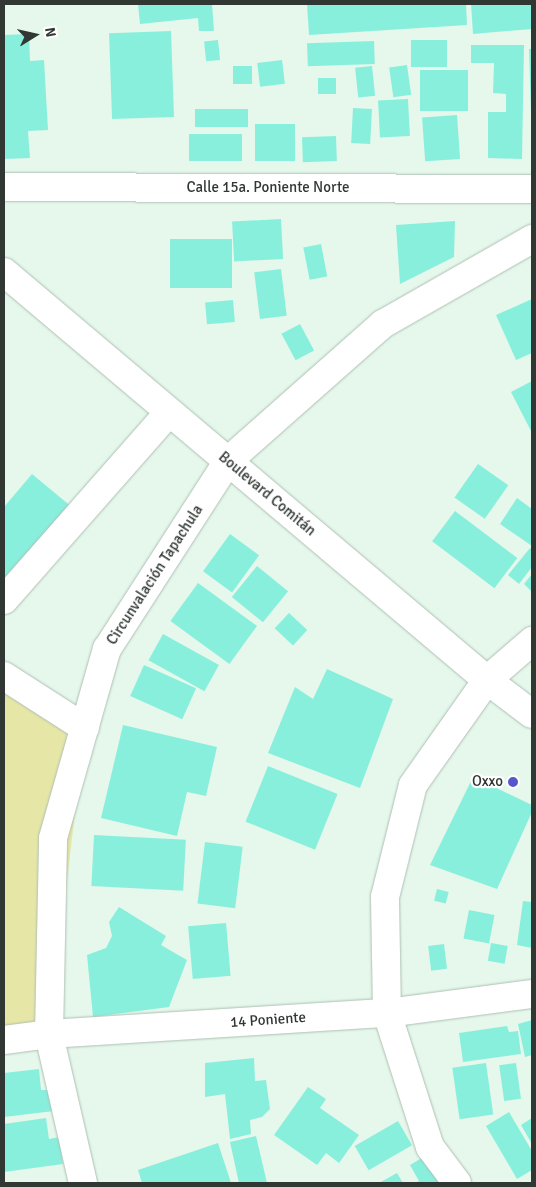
<!DOCTYPE html>
<meta charset="utf-8">
<style>
body{margin:0}
#map{position:relative;width:536px;height:1187px;overflow:hidden;background:#e5f8eb;font-family:Signika,sans-serif}
div>[style]{position:absolute}
.green>*{inset:0;background:#e6e7a7}
.building>*{inset:0;background:#89efdd;transform-origin:0 0}
.roads{filter:drop-shadow(0 0 1px #aebfb4) drop-shadow(0 0 1px #aebfb4)}
.minor>*{height:28px;margin:-14px;padding:0 14px;transform-origin:14px;border-radius:14px;background:#fff}
.dots>*{width:14px;height:14px;translate:-50% -50%;box-sizing:border-box;border:2px solid #fff;border-radius:50%}
span{translate:-50% -50%;white-space:nowrap;text-align:center;line-height:1.15;-webkit-text-stroke:4.5px #fff;paint-order:stroke}
.street-label{font-size:15px;color:#313834}
.poi-label{font-size:15px;color:#313834}
.right{translate:-100% -50%;text-align:right}
.frame{position:absolute;inset:0;border:5px solid #313834;pointer-events:none}
.north{position:absolute;left:10px;top:10px;width:50px;height:50px;-webkit-text-stroke:4px #fff;paint-order:stroke;rotate:80deg;font-size:14px;font-weight:700;line-height:20px;text-align:center;color:#313834}
.north::after{content:'';display:block;margin:auto;width:18px;height:22px;background:#313834;clip-path:polygon(50% 0,100% 100%,50% 72%,0 100%)}
</style>
<div id="map">
<div class="green">
<div style="clip-path:polygon(4px 676px,85px 728px,49px 1034px,4px 1040px)"></div>
</div>
<div class="building">
<div style="clip-path:polygon(138px 4px,212px 4px,214px 31px,199px 31px,198px 18px,140px 24px)"></div>
<div style="clip-path:polygon(307px 4px,466px 4px,467px 25px,309px 35px)"></div>
<div style="clip-path:polygon(471px 4px,532px 4px,532px 29px,473px 34px)"></div>
<div style="left:171px;top:31px;width:86px;height:62px;rotate:88deg"></div>
<div style="clip-path:polygon(29px 34px,30px 61px,44px 60px,48px 130px,28px 131px,30px 158px,4px 159px,4px 35px)"></div>
<div style="left:218px;top:40px;width:20px;height:14px;rotate:84deg"></div>
<div style="left:411px;top:40px;width:36px;height:27px"></div>
<div style="left:374px;top:41px;width:23px;height:67px;rotate:88deg"></div>
<div style="clip-path:polygon(471px 45px,524px 45px,522px 159px,488px 158px,488px 112px,506px 112px,506px 94px,493px 93px,494px 63px,471px 63px)"></div>
<div style="clip-path:polygon(529px 49px,532px 49px,532px 114px,531px 114px)"></div>
<div style="left:282px;top:60px;width:24px;height:25px;rotate:83deg"></div>
<div style="left:407px;top:65px;width:30px;height:18px;rotate:82deg"></div>
<div style="left:233px;top:66px;width:19px;height:18px"></div>
<div style="left:372px;top:66px;width:30px;height:17px;rotate:84deg"></div>
<div style="left:420px;top:70px;width:48px;height:41px"></div>
<div style="left:318px;top:78px;width:18px;height:16px"></div>
<div style="left:408px;top:99px;width:37px;height:30px;rotate:87deg"></div>
<div style="left:353px;top:108px;width:19px;height:35px;rotate:3deg"></div>
<div style="left:195px;top:109px;width:53px;height:18px"></div>
<div style="left:457px;top:115px;width:44px;height:35px;rotate:86deg"></div>
<div style="left:255px;top:124px;width:40px;height:37px"></div>
<div style="left:189px;top:134px;width:53px;height:27px"></div>
<div style="left:336px;top:136px;width:25px;height:34px;rotate:88deg"></div>
<div style="left:281px;top:219px;width:40px;height:49px;rotate:87deg"></div>
<div style="clip-path:polygon(455px 221px,454px 257px,400px 284px,396px 225px)"></div>
<div style="left:170px;top:239px;width:62px;height:49px"></div>
<div style="left:321px;top:244px;width:33px;height:18px;rotate:79deg"></div>
<div style="left:281px;top:269px;width:47px;height:27px;rotate:83deg"></div>
<div style="clip-path:polygon(532px 299px,532px 353px,516px 360px,496px 315px)"></div>
<div style="left:233px;top:300px;width:22px;height:28px;rotate:85deg"></div>
<div style="left:300px;top:324px;width:30px;height:21px;rotate:62deg"></div>
<div style="clip-path:polygon(532px 381px,532px 431px,531px 431px,511px 392px)"></div>
<div style="left:478px;top:464px;width:37px;height:41px;rotate:35deg"></div>
<div style="clip-path:polygon(32px 474px,73px 508px,4px 592px,4px 507px)"></div>
<div style="clip-path:polygon(517px 498px,532px 509px,532px 546px,500px 524px)"></div>
<div style="left:455px;top:511px;width:78px;height:38px;rotate:37deg"></div>
<div style="left:230px;top:534px;width:36px;height:46px;rotate:36deg"></div>
<div style="clip-path:polygon(530px 548px,532px 550px,532px 567px,519px 584px,508px 575px)"></div>
<div style="left:257px;top:566px;width:40px;height:40px;rotate:39deg"></div>
<div style="clip-path:polygon(532px 574px,532px 592px,524px 584px)"></div>
<div style="left:198px;top:583px;width:73px;height:47px;rotate:36deg"></div>
<div style="left:289px;top:613px;width:25px;height:21px;rotate:43deg"></div>
<div style="left:163px;top:634px;width:64px;height:30px;rotate:29deg"></div>
<div style="left:144px;top:665px;width:57px;height:34px;rotate:24deg"></div>
<div style="clip-path:polygon(327px 669px,393px 699px,360px 788px,268px 753px,295px 687px,313px 699px)"></div>
<div style="clip-path:polygon(123px 725px,217px 747px,206px 796px,187px 792px,177px 836px,101px 818px)"></div>
<div style="left:268px;top:766px;width:75px;height:60px;rotate:22deg"></div>
<div style="clip-path:polygon(473px 777px,532px 805px,532px 812px,497px 889px,430px 865px)"></div>
<div style="left:94px;top:835px;width:92px;height:51px;rotate:3deg"></div>
<div style="left:205px;top:842px;width:38px;height:62px;rotate:7deg"></div>
<div style="left:437px;top:889px;width:12px;height:12px;rotate:14deg"></div>
<div style="clip-path:polygon(523px 901px,532px 902px,532px 948px,517px 945px)"></div>
<div style="clip-path:polygon(119px 907px,166px 936px,161px 945px,187px 960px,169px 1007px,93px 1017px,87px 955px,106px 948px,112px 936px,109px 922px)"></div>
<div style="left:469px;top:910px;width:26px;height:29px;rotate:11deg"></div>
<div style="left:226px;top:923px;width:53px;height:38px;rotate:85deg"></div>
<div style="left:491px;top:943px;width:17px;height:18px;rotate:10deg"></div>
<div style="left:444px;top:944px;width:25px;height:16px;rotate:83deg"></div>
<div style="clip-path:polygon(532px 1020px,532px 1055px,525px 1057px,518px 1024px)"></div>
<div style="clip-path:polygon(507px 1026px,509px 1032px,518px 1031px,521px 1054px,463px 1062px,459px 1033px)"></div>
<div style="clip-path:polygon(254px 1058px,255px 1081px,266px 1080px,270px 1109px,262px 1117px,250px 1120px,251px 1134px,230px 1139px,225px 1094px,205px 1097px,205px 1063px)"></div>
<div style="left:486px;top:1063px;width:52px;height:34px;rotate:82deg"></div>
<div style="left:516px;top:1063px;width:36px;height:17px;rotate:82deg"></div>
<div style="clip-path:polygon(39px 1069px,41px 1090px,51px 1090px,54px 1111px,4px 1117px,4px 1073px)"></div>
<div style="clip-path:polygon(308px 1087px,326px 1099px,320px 1108px,359px 1135px,339px 1163px,326px 1153px,317px 1165px,274px 1135px)"></div>
<div style="clip-path:polygon(509px 1112px,532px 1151px,532px 1170px,517px 1179px,486px 1126px)"></div>
<div style="clip-path:polygon(46px 1118px,49px 1139px,59px 1137px,63px 1164px,4px 1172px,4px 1124px)"></div>
<div style="clip-path:polygon(532px 1118px,532px 1144px,521px 1125px)"></div>
<div style="left:398px;top:1121px;width:28px;height:50px;rotate:60deg"></div>
<div style="clip-path:polygon(256px 1136px,267px 1183px,239px 1183px,230px 1142px)"></div>
<div style="clip-path:polygon(218px 1143px,231px 1183px,142px 1183px,138px 1170px)"></div>
<div style="clip-path:polygon(425px 1156px,441px 1183px,415px 1183px,419px 1181px,410px 1165px)"></div>
<div style="clip-path:polygon(397px 1173px,403px 1183px,379px 1183px)"></div>
</div>
<div class="roads">
<div class="minor">
<div style="left:4px;top:187px;width:528px;rotate:0.22deg"></div>
<div style="left:4px;top:272px;width:632px;rotate:40.19deg"></div>
<div style="left:487px;top:680px;width:56px;rotate:37.1deg"></div>
<div style="left:4px;top:600px;width:250px;rotate:-48.7deg"></div>
<div style="left:4px;top:676px;width:96px;rotate:32.7deg"></div>
<div style="left:4px;top:1040px;width:45px;rotate:-7.6deg"></div>
<div style="left:49px;top:1034px;width:339px;rotate:-3.6deg"></div>
<div style="left:387px;top:1013px;width:146px;rotate:-7.5deg"></div>
<div style="left:83px;top:1183px;width:153px;rotate:-102.9deg"></div>
<div style="left:49px;top:1034px;width:196px;rotate:-88.8deg"></div>
<div style="left:53px;top:838px;width:197px;rotate:-74.1deg"></div>
<div style="left:107px;top:649px;width:224px;rotate:-57.2deg"></div>
<div style="left:228px;top:461px;width:207px;rotate:-41.5deg"></div>
<div style="left:383px;top:324px;width:172px;rotate:-29.7deg"></div>
<div style="left:457px;top:1183px;width:45px;rotate:-126.9deg"></div>
<div style="left:430px;top:1147px;width:141px;rotate:-107.8deg"></div>
<div style="left:387px;top:1013px;width:116px;rotate:-91deg"></div>
<div style="left:385px;top:897px;width:115px;rotate:-76deg"></div>
<div style="left:413px;top:785px;width:128px;rotate:-54.8deg"></div>
<div style="left:487px;top:680px;width:60px;rotate:-40.9deg"></div>
</div>
</div>
<div class="dots">
<div style="left:513px;top:782px;background:#5657cf"></div>
</div>
<div class="street-label">
<span style="left:268px;top:188px">Calle 15a. Poniente Norte</span>
<span style="left:267px;top:494px;rotate:40deg">Boulevard Comitán</span>
<span style="left:155px;top:575px;rotate:-57deg">Circunvalación Tapachula</span>
<span style="left:268px;top:1020px;rotate:-4deg">14 Poniente</span>
</div>
<div class="poi-label">
<span class="right" style="left:503px;top:782px">Oxxo</span>
</div>
<div class="frame"></div>
<div class="north">N</div>
</div>
